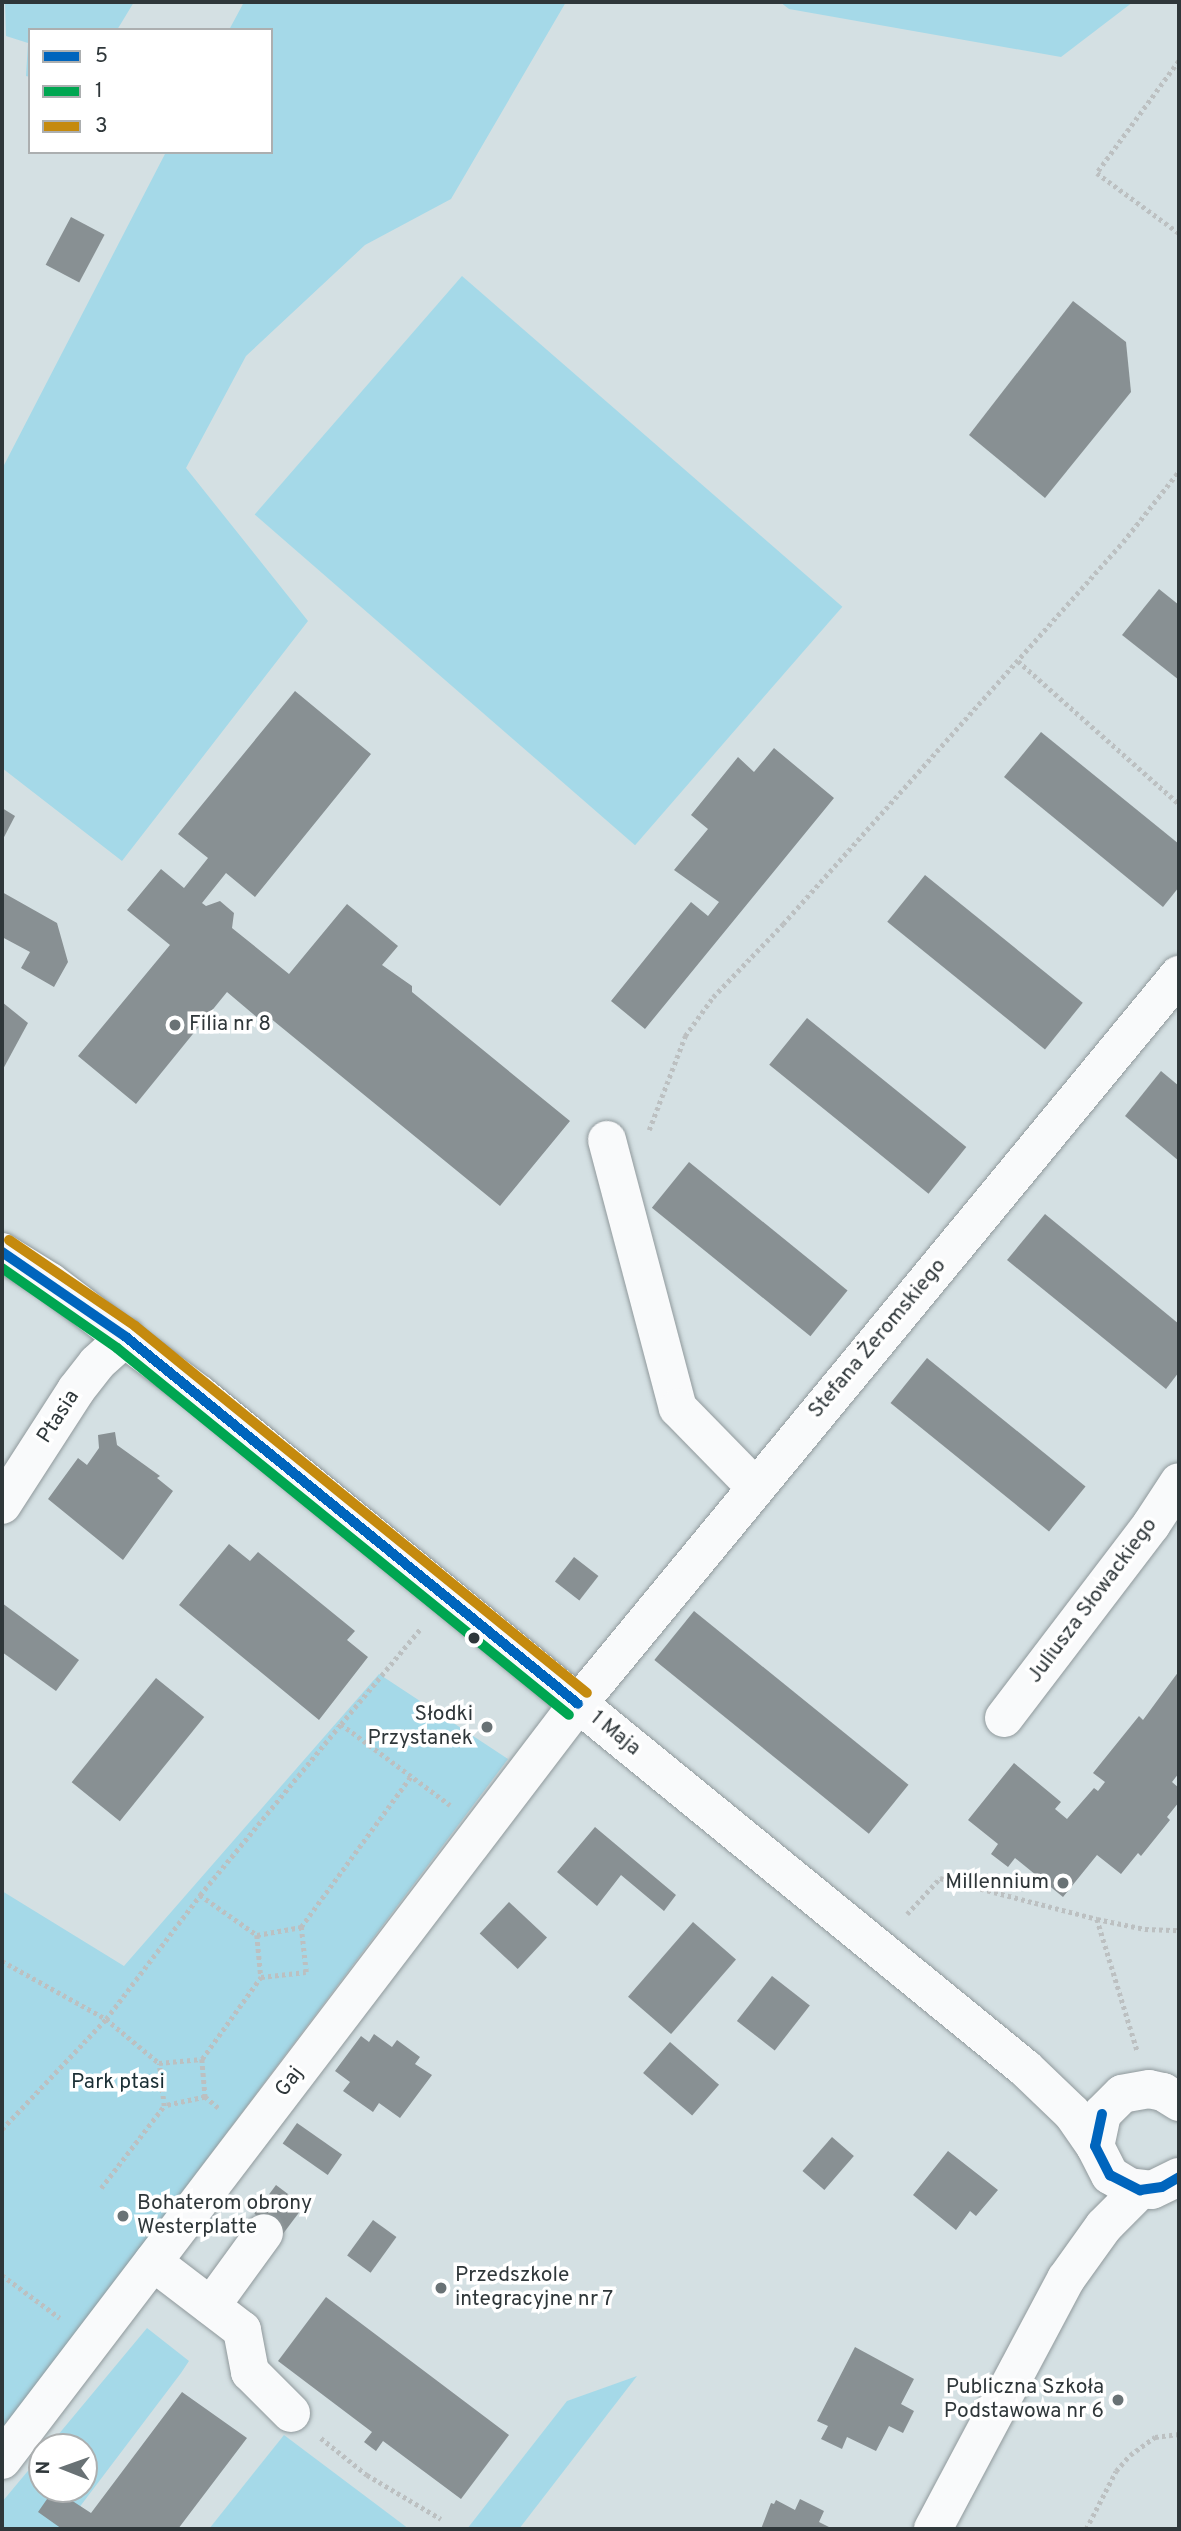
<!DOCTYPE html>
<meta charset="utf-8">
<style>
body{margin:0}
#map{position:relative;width:1181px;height:2531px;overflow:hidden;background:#d4e0e3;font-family:Overpass,sans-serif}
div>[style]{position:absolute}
.green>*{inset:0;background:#a5d9e8;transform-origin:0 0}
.building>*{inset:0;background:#889093;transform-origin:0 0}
.path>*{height:4.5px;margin-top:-2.25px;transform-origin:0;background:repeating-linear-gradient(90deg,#bcc0c1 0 3.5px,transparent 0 7px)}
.roads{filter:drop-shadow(0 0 2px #90999c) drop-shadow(0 0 2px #90999c)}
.minor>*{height:38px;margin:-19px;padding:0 19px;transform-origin:19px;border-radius:19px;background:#f9fafb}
.bus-1>*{height:10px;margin:-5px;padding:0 5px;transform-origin:5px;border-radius:5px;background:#0065bd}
.bus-2>*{height:10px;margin:-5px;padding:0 5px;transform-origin:5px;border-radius:5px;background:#00a651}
.bus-3>*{height:10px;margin:-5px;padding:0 5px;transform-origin:5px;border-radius:5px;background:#c58a0e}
.dots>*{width:19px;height:19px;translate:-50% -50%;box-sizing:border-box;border:4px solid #fff;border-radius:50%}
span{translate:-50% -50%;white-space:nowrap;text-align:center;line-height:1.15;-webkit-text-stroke:7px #fff;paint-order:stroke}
.poi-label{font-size:21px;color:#2f373a}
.left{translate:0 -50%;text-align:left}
.right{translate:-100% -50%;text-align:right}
.street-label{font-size:21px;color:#2f373a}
.park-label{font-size:21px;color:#1b2f35}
.frame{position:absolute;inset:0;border:4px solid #2f373a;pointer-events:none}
.legend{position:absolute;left:28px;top:28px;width:245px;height:126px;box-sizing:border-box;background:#fff;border:2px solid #acafb0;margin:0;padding:9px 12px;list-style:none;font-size:21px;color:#2f373a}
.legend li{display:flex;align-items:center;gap:14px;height:35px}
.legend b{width:35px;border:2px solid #acafb0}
.north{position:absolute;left:28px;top:2433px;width:70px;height:70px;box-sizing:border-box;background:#fff;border:2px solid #acafb0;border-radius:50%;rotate:271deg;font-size:19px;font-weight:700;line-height:28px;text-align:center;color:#2f373a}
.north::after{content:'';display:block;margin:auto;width:24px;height:32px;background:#697275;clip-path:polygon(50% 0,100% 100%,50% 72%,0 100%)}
</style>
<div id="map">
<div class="green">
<div style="clip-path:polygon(5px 2px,134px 2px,117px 30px,30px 30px,30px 77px,26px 76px,28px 43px,6px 36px)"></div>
<div style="clip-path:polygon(244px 2px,566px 2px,451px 199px,365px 245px,246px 356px,186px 468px,308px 621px,122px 861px,2px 768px,2px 469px,166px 152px,271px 152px,271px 30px,229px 30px)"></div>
<div style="clip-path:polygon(780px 2px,1133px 2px,1061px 57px,789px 9px)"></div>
<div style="left:462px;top:276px;width:504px;height:316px;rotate:41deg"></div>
<div style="clip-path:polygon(379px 1674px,508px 1759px,2px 2431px,2px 1891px,124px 1966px)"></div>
<div style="clip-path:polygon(147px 2328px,189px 2361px,181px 2373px,63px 2529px,2px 2529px,2px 2502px,42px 2454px,42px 2489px,84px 2489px,84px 2447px,48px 2447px)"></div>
<div style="clip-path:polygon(637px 2376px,519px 2529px,467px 2529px,567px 2401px)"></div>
<div style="clip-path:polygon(284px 2435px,409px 2529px,209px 2529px)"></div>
</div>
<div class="building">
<div style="left:71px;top:217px;width:38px;height:54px;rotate:28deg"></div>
<div style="clip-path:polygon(1073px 301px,1126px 342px,1131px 392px,1045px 498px,969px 435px)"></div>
<div style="clip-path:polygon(1159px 589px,1179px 605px,1179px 680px,1122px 635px)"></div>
<div style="clip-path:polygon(295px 691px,371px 754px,255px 897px,226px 873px,202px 903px,206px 906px,220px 901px,234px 913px,232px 928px,289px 974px,347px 904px,398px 946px,382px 965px,412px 986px,412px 992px,570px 1121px,500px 1206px,264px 1013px,259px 1019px,227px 992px,136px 1104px,78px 1056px,170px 945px,127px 910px,161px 869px,184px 888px,208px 858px,178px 834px)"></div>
<div style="clip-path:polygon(1041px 732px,1179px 844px,1179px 887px,1163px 907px,1004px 777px)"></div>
<div style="clip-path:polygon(774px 748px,834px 798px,645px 1029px,611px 1001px,691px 902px,708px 916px,719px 902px,674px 870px,708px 829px,691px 815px,738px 757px,754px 772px)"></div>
<div style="clip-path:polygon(2px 808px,15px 816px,2px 841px)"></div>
<div style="left:925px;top:875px;width:203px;height:60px;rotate:39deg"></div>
<div style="clip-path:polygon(2px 892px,57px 923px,68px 962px,54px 987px,21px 968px,30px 952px,2px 937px)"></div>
<div style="clip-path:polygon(2px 1002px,28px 1023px,2px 1071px)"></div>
<div style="left:807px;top:1018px;width:205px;height:60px;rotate:39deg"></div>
<div style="clip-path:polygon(1161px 1071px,1179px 1086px,1179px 1161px,1125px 1116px)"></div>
<div style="left:689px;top:1162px;width:204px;height:59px;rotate:39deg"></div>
<div style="clip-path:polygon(1045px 1214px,1179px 1324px,1179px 1372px,1166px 1389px,1007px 1260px)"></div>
<div style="left:927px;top:1358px;width:204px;height:58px;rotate:39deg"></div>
<div style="clip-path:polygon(115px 1432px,117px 1445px,160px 1476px,157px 1478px,173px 1491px,123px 1560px,48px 1499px,78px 1458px,87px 1465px,99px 1448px,98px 1435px)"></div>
<div style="clip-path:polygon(229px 1544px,250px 1561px,258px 1552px,355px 1631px,347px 1640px,368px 1657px,319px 1720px,179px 1605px)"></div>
<div style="left:574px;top:1557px;width:31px;height:31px;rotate:38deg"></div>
<div style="clip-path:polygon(2px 1603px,79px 1660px,56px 1691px,2px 1652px)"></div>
<div style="left:694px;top:1611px;width:276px;height:63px;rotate:39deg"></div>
<div style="clip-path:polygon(1179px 1671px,1179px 1773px,1172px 1782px,1179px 1788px,1179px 1802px,1167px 1817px,1170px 1820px,1141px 1856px,1138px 1853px,1121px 1874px,1097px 1855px,1063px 1897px,1015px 1858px,1008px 1867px,991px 1854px,998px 1844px,968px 1820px,1014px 1763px,1061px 1802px,1055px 1809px,1067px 1819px,1094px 1788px,1098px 1791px,1105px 1782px,1093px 1773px,1139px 1716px,1143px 1720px)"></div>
<div style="left:156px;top:1678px;width:62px;height:134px;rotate:39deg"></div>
<div style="clip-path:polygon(595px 1827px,676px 1895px,664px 1911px,621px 1875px,597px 1906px,557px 1872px)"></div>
<div style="left:509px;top:1902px;width:52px;height:43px;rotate:43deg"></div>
<div style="left:693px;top:1922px;width:57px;height:99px;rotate:41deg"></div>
<div style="left:772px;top:1976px;width:48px;height:57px;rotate:38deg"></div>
<div style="clip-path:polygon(374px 2034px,392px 2047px,397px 2040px,420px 2057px,415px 2064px,432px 2075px,400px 2118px,379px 2103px,373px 2112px,343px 2091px,350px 2082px,335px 2071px,361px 2036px,369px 2042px)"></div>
<div style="left:670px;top:2042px;width:65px;height:41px;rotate:41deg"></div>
<div style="left:297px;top:2123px;width:55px;height:25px;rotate:35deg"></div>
<div style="left:832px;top:2137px;width:29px;height:45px;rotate:41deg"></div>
<div style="clip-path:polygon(948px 2151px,998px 2190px,976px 2216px,970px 2211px,956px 2230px,913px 2195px)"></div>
<div style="left:276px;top:2185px;width:35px;height:36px;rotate:37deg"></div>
<div style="left:373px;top:2220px;width:29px;height:44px;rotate:36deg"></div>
<div style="clip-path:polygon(326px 2297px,509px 2435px,461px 2499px,383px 2441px,376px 2451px,364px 2442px,372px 2432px,278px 2361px)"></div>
<div style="clip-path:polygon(855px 2347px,914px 2379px,901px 2404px,914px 2411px,903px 2433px,889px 2426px,876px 2451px,847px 2437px,842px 2449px,821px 2439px,828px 2426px,817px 2421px)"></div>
<div style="clip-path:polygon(182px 2392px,247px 2438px,178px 2529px,62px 2529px,38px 2512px,54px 2489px,91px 2513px)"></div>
<div style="clip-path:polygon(800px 2499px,824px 2511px,819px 2522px,833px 2529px,761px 2529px,771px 2503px,774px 2504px,776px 2500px,795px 2510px)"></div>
</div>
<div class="path">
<div style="left:1179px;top:61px;width:139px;rotate:126.2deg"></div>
<div style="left:1097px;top:173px;width:102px;rotate:36.2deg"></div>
<div style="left:1018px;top:661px;width:215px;rotate:41.6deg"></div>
<div style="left:649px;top:1130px;width:101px;rotate:-69deg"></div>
<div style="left:685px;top:1036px;width:48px;rotate:-54.3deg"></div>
<div style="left:713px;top:997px;width:101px;rotate:-46.2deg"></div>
<div style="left:783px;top:924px;width:511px;rotate:-48.33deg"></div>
<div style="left:1123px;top:542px;width:90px;rotate:-51.7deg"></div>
<div style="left:341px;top:1724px;width:125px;rotate:-50.2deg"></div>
<div style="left:200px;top:1895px;width:70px;rotate:35.1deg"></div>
<div style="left:257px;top:1935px;width:45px;rotate:-10.3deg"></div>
<div style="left:301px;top:1927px;width:187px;rotate:-53.9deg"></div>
<div style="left:907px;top:1914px;width:49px;rotate:-47.5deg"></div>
<div style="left:940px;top:1878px;width:162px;rotate:14.6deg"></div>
<div style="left:1097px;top:1919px;width:49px;rotate:11.8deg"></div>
<div style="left:1145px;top:1929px;width:34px;rotate:2deg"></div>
<div style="left:1097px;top:1919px;width:137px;rotate:73deg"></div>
<div style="left:257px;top:1935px;width:42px;rotate:84.6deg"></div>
<div style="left:261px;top:1977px;width:45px;rotate:-6.3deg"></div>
<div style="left:306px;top:1972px;width:45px;rotate:-96.3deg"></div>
<div style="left:2px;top:1961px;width:119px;rotate:29.1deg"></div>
<div style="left:106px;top:2019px;width:69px;rotate:39.7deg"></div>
<div style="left:202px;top:2059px;width:38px;rotate:85deg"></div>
<div style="left:218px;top:2108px;width:17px;rotate:-140deg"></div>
<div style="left:205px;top:2097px;width:42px;rotate:167.6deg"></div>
<div style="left:164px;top:2106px;width:43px;rotate:-96.6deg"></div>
<div style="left:159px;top:2063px;width:43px;rotate:-5.3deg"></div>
<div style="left:202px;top:2059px;width:101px;rotate:-54.3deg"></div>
<div style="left:2px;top:2129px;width:151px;rotate:-46.6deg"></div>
<div style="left:106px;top:2019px;width:156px;rotate:-52.8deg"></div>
<div style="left:200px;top:1895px;width:222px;rotate:-50.5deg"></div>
<div style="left:341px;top:1724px;width:136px;rotate:36.6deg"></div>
<div style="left:101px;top:2188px;width:103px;rotate:-52.5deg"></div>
<div style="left:2px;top:2275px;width:72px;rotate:36.6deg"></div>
<div style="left:321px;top:2438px;width:59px;rotate:38.8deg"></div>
<div style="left:367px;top:2475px;width:86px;rotate:30.7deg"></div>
<div style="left:1086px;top:2529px;width:65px;rotate:-62.7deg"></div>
<div style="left:1116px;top:2471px;width:21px;rotate:-49deg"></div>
<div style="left:1130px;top:2455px;width:31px;rotate:-36deg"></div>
<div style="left:1155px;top:2437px;width:24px;rotate:-7deg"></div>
</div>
<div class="roads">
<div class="minor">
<div style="left:607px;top:1140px;width:277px;rotate:75.2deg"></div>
<div style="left:678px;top:1408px;width:110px;rotate:45.7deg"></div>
<div style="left:2px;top:1252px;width:57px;rotate:32deg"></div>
<div style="left:50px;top:1282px;width:188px;rotate:37deg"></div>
<div style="left:200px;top:1395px;width:1065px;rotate:39.21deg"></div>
<div style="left:1025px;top:2068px;width:65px;rotate:43.8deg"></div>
<div style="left:1072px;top:2113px;width:40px;rotate:55.1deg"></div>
<div style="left:2px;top:1505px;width:137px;rotate:-57.2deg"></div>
<div style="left:76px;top:1390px;width:34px;rotate:-52deg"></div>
<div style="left:97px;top:1363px;width:39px;rotate:-42deg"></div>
<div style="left:1004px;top:1718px;width:243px;rotate:-52.7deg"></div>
<div style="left:1151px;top:1525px;width:51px;rotate:-56.9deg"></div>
<div style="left:1179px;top:2102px;width:19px;rotate:-148deg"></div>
<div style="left:1163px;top:2092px;width:14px;rotate:-168deg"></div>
<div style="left:1149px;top:2089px;width:27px;rotate:170deg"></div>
<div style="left:1122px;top:2094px;width:28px;rotate:135deg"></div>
<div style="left:1102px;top:2114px;width:33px;rotate:102deg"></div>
<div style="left:1095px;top:2146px;width:33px;rotate:63deg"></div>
<div style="left:1110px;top:2175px;width:22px;rotate:32deg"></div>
<div style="left:1129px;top:2187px;width:23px;rotate:7deg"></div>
<div style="left:1152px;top:2190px;width:30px;rotate:-26deg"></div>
<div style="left:153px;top:2262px;width:112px;rotate:37.4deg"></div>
<div style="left:242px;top:2330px;width:43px;rotate:79.2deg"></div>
<div style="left:250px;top:2372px;width:58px;rotate:45deg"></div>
<div style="left:211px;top:2306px;width:90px;rotate:-54deg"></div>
<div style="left:2px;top:2460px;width:950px;rotate:-52.7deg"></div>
<div style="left:578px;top:1704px;width:945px;rotate:-50.5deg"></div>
<div style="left:933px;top:2529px;width:283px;rotate:-62deg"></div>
<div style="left:1066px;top:2279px;width:65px;rotate:-54.4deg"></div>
<div style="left:1104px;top:2226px;width:51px;rotate:-45deg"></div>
</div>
</div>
<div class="bus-1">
<div style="left:2px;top:1252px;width:150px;rotate:34.4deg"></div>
<div style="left:126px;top:1337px;width:582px;rotate:39.07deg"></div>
<div style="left:1102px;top:2114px;width:33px;rotate:102deg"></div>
<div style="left:1095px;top:2146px;width:33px;rotate:63deg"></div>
<div style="left:1110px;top:2175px;width:34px;rotate:27deg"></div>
<div style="left:1140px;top:2190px;width:22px;rotate:-8deg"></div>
<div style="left:1162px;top:2187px;width:20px;rotate:-30deg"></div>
</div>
<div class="bus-2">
<div style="left:2px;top:1268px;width:140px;rotate:34.8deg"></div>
<div style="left:117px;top:1348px;width:582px;rotate:39.07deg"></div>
</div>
<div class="bus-3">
<div style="left:9px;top:1240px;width:153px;rotate:34.3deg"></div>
<div style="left:135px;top:1326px;width:582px;rotate:39.07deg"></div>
</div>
<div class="dots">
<div style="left:175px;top:1025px;background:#697275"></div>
<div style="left:474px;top:1638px;background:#2f373a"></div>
<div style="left:487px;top:1727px;background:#697275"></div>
<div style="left:1063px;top:1883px;background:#697275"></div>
<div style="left:123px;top:2216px;background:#697275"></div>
<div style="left:441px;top:2288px;background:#697275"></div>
<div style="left:1118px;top:2400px;background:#697275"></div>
</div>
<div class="poi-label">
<span class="left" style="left:189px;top:1025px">Filia nr 8</span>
<span class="right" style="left:473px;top:1727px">Słodki<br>Przystanek</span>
<span class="right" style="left:1049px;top:1883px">Millennium</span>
<span class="left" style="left:137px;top:2216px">Bohaterom obrony<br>Westerplatte</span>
<span class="left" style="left:455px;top:2288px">Przedszkole<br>integracyjne nr 7</span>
<span class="right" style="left:1104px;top:2400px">Publiczna Szkoła<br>Podstawowa nr 6</span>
</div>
<div class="street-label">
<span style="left:878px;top:1339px;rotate:-50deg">Stefana Żeromskiego</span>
<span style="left:59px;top:1417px;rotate:-57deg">Ptasia</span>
<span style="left:1093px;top:1601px;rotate:-53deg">Juliusza Słowackiego</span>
<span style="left:615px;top:1734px;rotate:39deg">1 Maja</span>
<span style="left:290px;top:2082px;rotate:-53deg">Gaj</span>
</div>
<div class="park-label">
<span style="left:118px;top:2083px">Park ptasi</span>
</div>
<div class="frame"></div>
<ul class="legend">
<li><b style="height:9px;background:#0065bd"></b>5</li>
<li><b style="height:9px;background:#00a651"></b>1</li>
<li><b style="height:9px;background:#c58a0e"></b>3</li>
</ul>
<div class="north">N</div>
</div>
